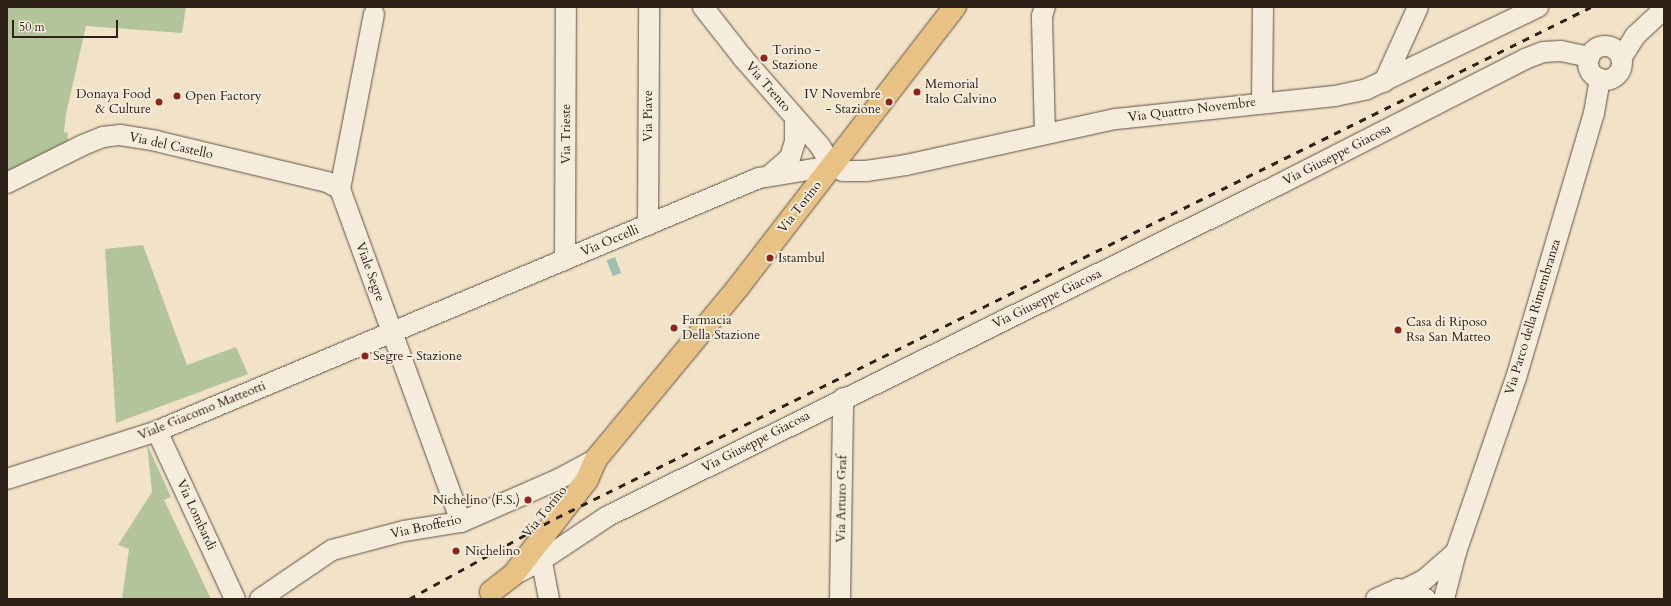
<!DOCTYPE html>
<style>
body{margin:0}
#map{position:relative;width:1671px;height:606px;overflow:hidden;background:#f1e2c8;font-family:Cardo,serif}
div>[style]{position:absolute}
.green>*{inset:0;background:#b4c49a}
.water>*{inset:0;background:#9bbfb1;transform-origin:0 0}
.roads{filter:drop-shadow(0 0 1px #5f5144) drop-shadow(0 0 1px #5f5144)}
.minor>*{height:20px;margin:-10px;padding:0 10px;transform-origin:10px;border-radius:10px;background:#f6ecdb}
.minor>.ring{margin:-10px;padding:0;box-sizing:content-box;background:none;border:20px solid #f6ecdb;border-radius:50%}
.major>*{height:22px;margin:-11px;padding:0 11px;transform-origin:11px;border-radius:11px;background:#e8c184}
.rail>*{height:3px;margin-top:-1.5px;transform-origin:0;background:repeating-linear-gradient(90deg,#2e2118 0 7px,transparent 0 14px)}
.dots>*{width:11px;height:11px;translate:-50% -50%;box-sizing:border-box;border:2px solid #f6ecdb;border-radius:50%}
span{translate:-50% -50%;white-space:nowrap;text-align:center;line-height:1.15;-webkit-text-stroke:4px #f6ecdb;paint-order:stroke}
.poi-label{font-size:13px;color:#2e2118}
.left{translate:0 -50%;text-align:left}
.right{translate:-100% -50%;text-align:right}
.street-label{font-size:13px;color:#2e2118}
.frame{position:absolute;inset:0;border:8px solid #2e2118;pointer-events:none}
.scale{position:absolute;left:12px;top:20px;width:106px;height:18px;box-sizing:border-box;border:2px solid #2e2118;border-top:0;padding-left:5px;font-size:12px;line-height:14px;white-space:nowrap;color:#2e2118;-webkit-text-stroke:3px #f6ecdb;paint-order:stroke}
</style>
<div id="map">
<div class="green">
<div style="clip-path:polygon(7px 7px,186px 7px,182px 33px,86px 26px,66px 114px,64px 132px,68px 133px,67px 144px,7px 176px)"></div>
<div style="clip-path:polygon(143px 245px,187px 365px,236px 347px,248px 374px,116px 423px,105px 249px)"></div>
<div style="clip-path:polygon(147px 444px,171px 497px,164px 500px,211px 599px,122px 599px,129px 549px,118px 545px,152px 492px)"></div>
</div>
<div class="water">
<div style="left:615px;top:257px;width:17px;height:9px;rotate:69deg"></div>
</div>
<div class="roads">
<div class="minor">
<div style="left:703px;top:7px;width:65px;rotate:51.9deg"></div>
<div style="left:743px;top:58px;width:117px;rotate:48.8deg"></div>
<div style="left:820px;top:146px;width:23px;rotate:59deg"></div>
<div style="left:374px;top:14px;width:178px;rotate:101deg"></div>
<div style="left:340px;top:189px;width:354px;rotate:70deg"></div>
<div class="ring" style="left:1588px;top:46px;width:14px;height:14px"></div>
<div style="left:1622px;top:57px;width:25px;rotate:-58deg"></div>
<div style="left:1635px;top:36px;width:40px;rotate:-43deg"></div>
<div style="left:1384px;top:82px;width:82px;rotate:-65.6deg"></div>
<div style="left:1262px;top:102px;width:95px;rotate:-89.4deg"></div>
<div style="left:1045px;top:134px;width:118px;rotate:-91.5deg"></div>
<div style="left:1042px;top:16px;width:9px;rotate:-72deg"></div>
<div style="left:832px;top:166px;width:12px;rotate:24deg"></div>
<div style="left:843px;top:171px;width:23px"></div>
<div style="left:866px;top:171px;width:40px;rotate:-8.5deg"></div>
<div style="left:906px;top:165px;width:215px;rotate:-12.4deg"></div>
<div style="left:1116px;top:119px;width:220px;rotate:-6deg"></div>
<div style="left:1335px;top:96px;width:33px;rotate:-12deg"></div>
<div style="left:1367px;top:89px;width:190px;rotate:-25.6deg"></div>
<div style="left:769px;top:176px;width:28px;rotate:-41deg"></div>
<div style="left:790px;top:158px;width:17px;rotate:-73deg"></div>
<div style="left:795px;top:142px;width:23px;rotate:-90deg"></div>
<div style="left:7px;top:183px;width:85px;rotate:-26.6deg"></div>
<div style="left:83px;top:145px;width:22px;rotate:-22deg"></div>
<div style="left:103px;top:137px;width:17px;rotate:-7deg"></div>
<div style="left:120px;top:135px;width:36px;rotate:9deg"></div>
<div style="left:156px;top:141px;width:176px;rotate:13.5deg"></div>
<div style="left:327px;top:182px;width:15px;rotate:28deg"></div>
<div style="left:648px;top:225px;width:218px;rotate:-89.7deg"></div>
<div style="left:565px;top:260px;width:253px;rotate:-89.8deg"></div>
<div style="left:157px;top:431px;width:185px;rotate:65.1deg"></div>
<div style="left:7px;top:479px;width:157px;rotate:-17.7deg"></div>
<div style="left:157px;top:431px;width:653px;rotate:-22.8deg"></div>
<div style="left:759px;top:178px;width:74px;rotate:-9.3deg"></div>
<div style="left:539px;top:547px;width:53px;rotate:79.1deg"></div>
<div style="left:513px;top:575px;width:33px;rotate:-27deg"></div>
<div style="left:542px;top:560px;width:79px;rotate:-33.7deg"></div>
<div style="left:608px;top:516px;width:745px;rotate:-26.29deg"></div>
<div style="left:1276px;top:186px;width:280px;rotate:-27deg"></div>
<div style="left:1525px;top:59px;width:19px;rotate:-21deg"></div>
<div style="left:1543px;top:52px;width:18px;rotate:-3deg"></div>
<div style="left:1561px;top:51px;width:29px;rotate:12deg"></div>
<div style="left:1406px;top:589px;width:20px;rotate:-27deg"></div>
<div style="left:1424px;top:580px;width:43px;rotate:-41.2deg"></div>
<div style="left:260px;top:599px;width:87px;rotate:-34.2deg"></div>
<div style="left:332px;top:550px;width:74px;rotate:-14.8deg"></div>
<div style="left:404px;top:531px;width:58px;rotate:-9deg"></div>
<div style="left:461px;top:522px;width:107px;rotate:-23.7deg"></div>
<div style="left:559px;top:479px;width:42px;rotate:-28.4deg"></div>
<div style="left:840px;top:599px;width:201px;rotate:-89.1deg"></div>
<div style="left:1376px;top:599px;width:24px;rotate:-24deg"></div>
<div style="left:1398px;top:589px;width:17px;rotate:10deg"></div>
<div style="left:1415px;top:592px;width:13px;rotate:32deg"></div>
<div style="left:1444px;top:599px;width:49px;rotate:-75.7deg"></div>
<div style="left:1456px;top:552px;width:184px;rotate:-71deg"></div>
<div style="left:1516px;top:378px;width:276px;rotate:-73.6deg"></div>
<div style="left:1594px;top:113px;width:35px;rotate:-80deg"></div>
</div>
<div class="major">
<div style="left:491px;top:592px;width:28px;rotate:-38deg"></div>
<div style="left:513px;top:575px;width:120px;rotate:-52.1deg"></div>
<div style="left:587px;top:480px;width:23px;rotate:-67deg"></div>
<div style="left:596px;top:459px;width:224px;rotate:-50.4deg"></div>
<div style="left:739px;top:286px;width:353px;rotate:-52.3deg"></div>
</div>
</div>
<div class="rail">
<div style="left:409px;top:599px;width:168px;rotate:-28.9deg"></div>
<div style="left:556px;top:518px;width:1154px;rotate:-26.28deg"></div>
</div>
<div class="dots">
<div style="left:764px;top:58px;background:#8f2418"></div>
<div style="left:917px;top:92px;background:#8f2418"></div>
<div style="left:177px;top:96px;background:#8f2418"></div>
<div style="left:159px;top:102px;background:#8f2418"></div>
<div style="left:889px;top:102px;background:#8f2418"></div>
<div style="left:770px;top:258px;background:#8f2418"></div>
<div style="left:674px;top:328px;background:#8f2418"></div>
<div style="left:1398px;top:330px;background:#8f2418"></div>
<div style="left:365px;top:356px;background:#8f2418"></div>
<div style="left:528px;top:500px;background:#8f2418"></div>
<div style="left:456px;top:551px;background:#8f2418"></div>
</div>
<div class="poi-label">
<span class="left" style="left:772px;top:58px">Torino -<br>Stazione</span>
<span class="left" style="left:925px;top:92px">Memorial<br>Italo Calvino</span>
<span class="right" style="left:151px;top:102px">Donaya Food<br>&amp; Culture</span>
<span class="right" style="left:881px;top:102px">IV Novembre<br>- Stazione</span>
<span class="left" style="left:185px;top:96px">Open Factory</span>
<span class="left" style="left:778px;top:258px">Istambul</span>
<span class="left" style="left:682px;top:328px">Farmacia<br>Della Stazione</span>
<span class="left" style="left:1406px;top:330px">Casa di Riposo<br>Rsa San Matteo</span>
<span class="left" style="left:373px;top:356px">Segre - Stazione</span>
<span class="right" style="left:520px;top:500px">Nichelino (F.S.)</span>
<span class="left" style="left:465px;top:551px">Nichelino</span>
</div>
<div class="street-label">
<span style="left:768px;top:87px;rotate:49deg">Via Trento</span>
<span style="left:1192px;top:110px;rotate:-7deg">Via Quattro Novembre</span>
<span style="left:648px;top:116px;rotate:-90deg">Via Piave</span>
<span style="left:566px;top:134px;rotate:-90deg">Via Trieste</span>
<span style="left:171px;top:146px;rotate:12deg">Via del Castello</span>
<span style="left:1337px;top:155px;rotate:-27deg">Via Giuseppe Giacosa</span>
<span style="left:800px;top:207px;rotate:-52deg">Via Torino</span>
<span style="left:610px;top:241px;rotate:-23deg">Via Occelli</span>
<span style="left:370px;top:272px;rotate:70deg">Viale Segre</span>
<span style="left:1047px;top:299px;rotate:-26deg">Via Giuseppe Giacosa</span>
<span style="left:1533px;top:317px;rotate:-73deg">Via Parco della Rimembranza</span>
<span style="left:202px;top:411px;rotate:-22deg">Viale Giacomo Matteotti</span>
<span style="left:756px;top:442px;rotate:-27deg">Via Giuseppe Giacosa</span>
<span style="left:842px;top:499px;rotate:-89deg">Via Arturo Graf</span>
<span style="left:545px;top:512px;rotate:-51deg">Via Torino</span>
<span style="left:196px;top:515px;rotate:65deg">Via Lombardi</span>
<span style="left:426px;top:527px;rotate:-12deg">Via Brofferio</span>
</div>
<div class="frame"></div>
<div class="scale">50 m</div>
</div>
